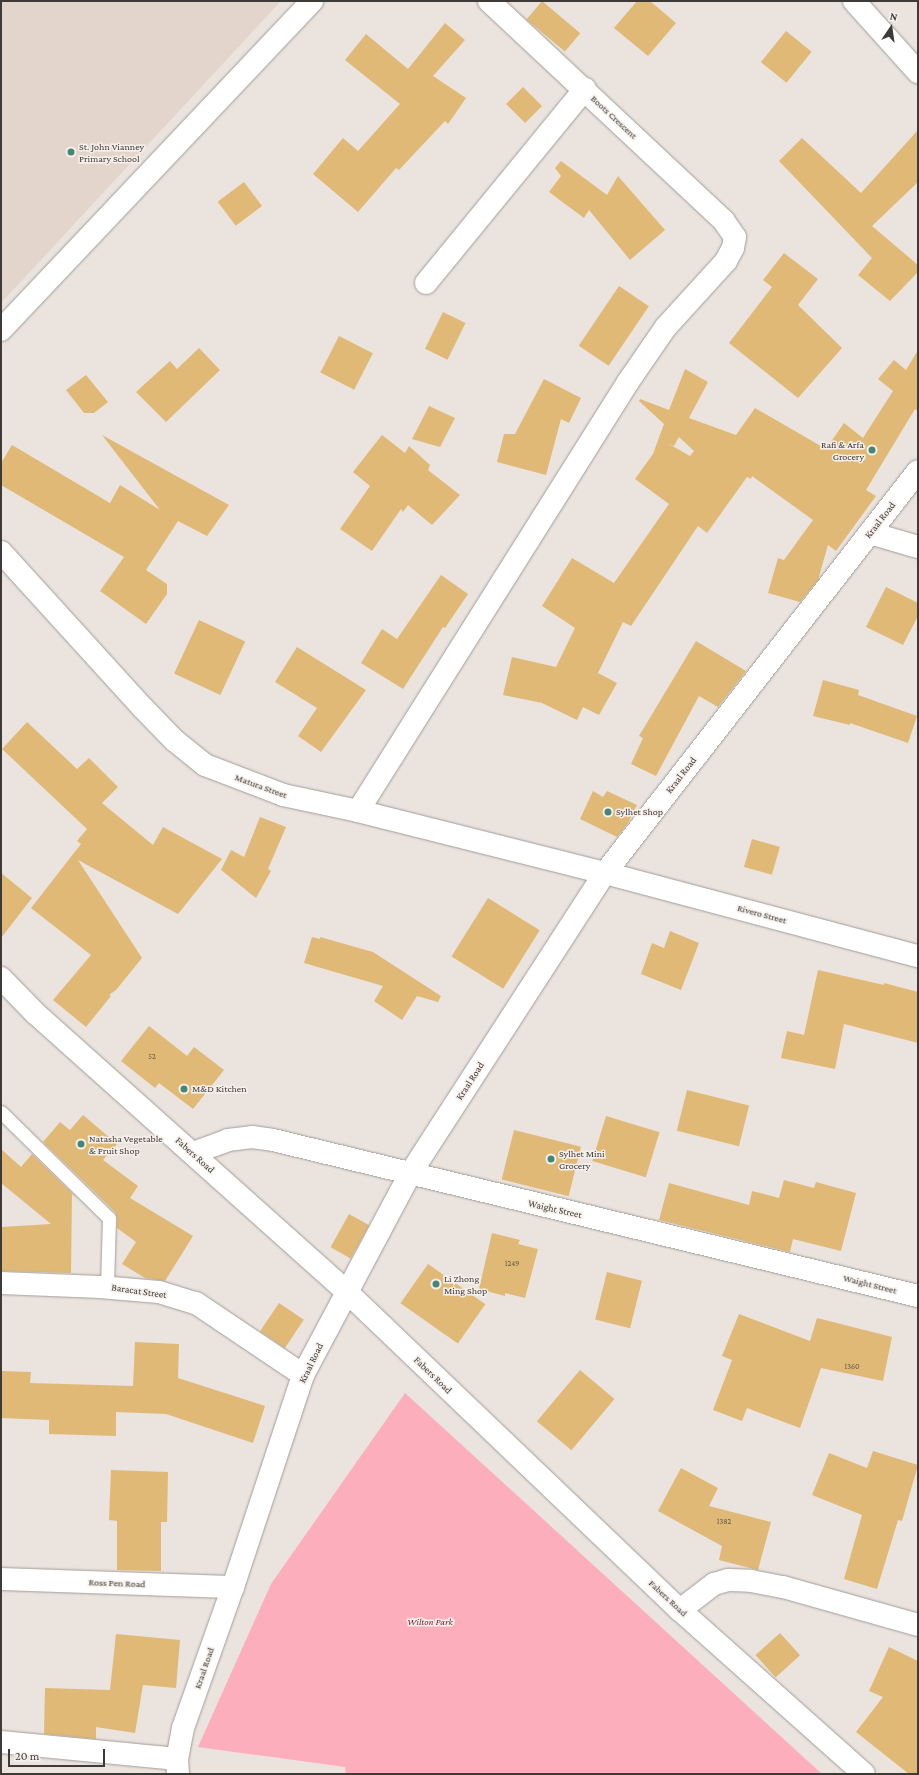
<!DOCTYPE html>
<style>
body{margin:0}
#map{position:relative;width:919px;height:1775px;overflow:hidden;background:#eae3de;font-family:"Crimson Pro",serif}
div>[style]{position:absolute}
.built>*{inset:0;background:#e3d5cc}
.green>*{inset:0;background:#fdaebd}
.building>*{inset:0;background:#e1b976;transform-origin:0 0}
.roads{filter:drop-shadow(0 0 1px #a29c97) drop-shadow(0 0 1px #a29c97)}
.lane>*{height:13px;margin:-6.5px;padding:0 6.5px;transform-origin:6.5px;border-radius:6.5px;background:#fff}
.street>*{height:22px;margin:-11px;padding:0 11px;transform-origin:11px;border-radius:11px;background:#fff}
.secondary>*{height:22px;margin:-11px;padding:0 11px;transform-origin:11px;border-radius:11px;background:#fff}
.dots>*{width:11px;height:11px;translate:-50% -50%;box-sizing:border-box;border:2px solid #f7f0eb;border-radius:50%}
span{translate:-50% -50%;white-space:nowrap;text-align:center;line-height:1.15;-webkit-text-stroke:3px #f7f0eb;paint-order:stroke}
.number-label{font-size:8px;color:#665a48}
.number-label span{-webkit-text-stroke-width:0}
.street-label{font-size:10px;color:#3d3a38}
.poi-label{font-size:10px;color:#3d3a38}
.left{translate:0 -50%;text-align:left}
.right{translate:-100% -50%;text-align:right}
.park-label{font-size:10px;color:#7f233f;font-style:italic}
.frame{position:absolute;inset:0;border:2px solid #3d3a38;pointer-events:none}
.north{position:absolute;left:871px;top:8px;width:40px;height:40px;-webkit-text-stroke:3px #f7f0eb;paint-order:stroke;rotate:13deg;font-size:11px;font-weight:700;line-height:16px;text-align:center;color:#3d3a38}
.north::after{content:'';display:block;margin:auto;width:14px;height:18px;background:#3d3a38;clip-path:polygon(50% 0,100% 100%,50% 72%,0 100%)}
.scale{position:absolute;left:8px;top:1749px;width:97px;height:18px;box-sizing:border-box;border:2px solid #3d3a38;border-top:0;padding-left:5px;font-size:12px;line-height:14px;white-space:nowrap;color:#3d3a38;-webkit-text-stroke:3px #f7f0eb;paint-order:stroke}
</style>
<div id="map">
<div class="built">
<div style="clip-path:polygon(1px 1px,281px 1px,1px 303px)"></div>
</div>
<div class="green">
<div style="clip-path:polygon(405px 1393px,822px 1774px,346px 1774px,345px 1767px,198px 1747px,271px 1584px)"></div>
</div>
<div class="building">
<div style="left:542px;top:1px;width:50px;height:24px;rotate:40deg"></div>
<div style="clip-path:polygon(637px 1px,650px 1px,676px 23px,648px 56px,614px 28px)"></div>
<div style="clip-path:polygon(445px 23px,465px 40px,433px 76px,466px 98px,448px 124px,445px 121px,399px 170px,396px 168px,358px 212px,313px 174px,343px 138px,358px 151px,400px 104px,345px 60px,366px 34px,408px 69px)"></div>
<div style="left:786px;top:31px;width:33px;height:40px;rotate:39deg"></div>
<div style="left:523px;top:87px;width:27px;height:24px;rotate:45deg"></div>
<div style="clip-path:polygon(918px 130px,918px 182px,872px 226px,918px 265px,918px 272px,890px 301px,858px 275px,872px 258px,779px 161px,802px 138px,861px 193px)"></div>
<div style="clip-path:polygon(561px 161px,607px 195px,618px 176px,665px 230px,630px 260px,589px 210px,584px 218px,549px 192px,561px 176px,555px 168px)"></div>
<div style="left:244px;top:182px;width:30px;height:33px;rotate:53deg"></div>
<div style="clip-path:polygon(784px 253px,818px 279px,798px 305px,842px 348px,798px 398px,729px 343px,772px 287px,763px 280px)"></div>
<div style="left:619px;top:286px;width:36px;height:72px;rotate:34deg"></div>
<div style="left:443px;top:312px;width:25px;height:41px;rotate:26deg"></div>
<div style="left:339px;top:336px;width:38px;height:41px;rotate:27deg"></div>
<div style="clip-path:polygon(199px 348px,220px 370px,166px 422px,136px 392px,170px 361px,177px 369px)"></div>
<div style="clip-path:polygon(evenodd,918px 350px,918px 411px,915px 409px,866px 490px,876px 496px,836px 551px,828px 545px,818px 580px,800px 602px,768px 593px,778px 558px,784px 560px,813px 520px,752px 476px,751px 479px,747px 477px,707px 533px,698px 526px,631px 626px,623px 622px,598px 673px,617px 683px,599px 715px,583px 707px,577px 720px,542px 703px,503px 695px,512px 657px,556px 667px,575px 628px,542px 606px,572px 558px,614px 583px,669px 504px,635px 479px,653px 454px,664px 424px,639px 401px,640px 399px,669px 410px,685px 369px,708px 382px,689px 418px,736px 435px,755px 408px,826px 449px,844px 423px,863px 438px,893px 391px,878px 379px,894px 360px,906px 370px,918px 350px,679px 437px,694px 451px,690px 456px,669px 444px,674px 446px,679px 437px)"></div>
<div style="clip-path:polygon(86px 375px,108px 402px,94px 413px,84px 413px,66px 390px)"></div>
<div style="clip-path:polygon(544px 379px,581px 398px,569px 423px,561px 419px,546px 475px,497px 462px,504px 434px,515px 434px)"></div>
<div style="clip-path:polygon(429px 406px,455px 418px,440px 447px,412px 439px)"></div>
<div style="clip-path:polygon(102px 435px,229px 505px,207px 536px,178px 521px,146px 570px,167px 584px,167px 594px,146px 624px,100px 591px,124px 557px,1px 485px,1px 463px,12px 445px,110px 503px,120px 485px,160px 510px)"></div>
<div style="clip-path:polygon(382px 435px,405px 453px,409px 446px,430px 465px,428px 470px,460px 495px,432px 525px,408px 505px,403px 512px,401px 509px,372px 551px,340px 529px,370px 486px,353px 472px)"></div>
<div style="clip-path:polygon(441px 575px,468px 594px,445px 628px,443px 627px,403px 689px,361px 663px,382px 629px,397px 639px)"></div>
<div style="clip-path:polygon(886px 587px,918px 603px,918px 616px,903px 645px,866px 627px)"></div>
<div style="left:199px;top:620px;width:51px;height:59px;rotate:25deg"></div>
<div style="clip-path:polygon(696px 641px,746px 671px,718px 707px,699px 696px,656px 776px,631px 764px,643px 738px,639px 736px)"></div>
<div style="clip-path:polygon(297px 647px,366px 690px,321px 752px,298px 736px,317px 708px,275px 682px)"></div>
<div style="clip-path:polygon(823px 680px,859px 690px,858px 695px,917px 716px,908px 743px,850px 723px,850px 725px,813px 716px)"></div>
<div style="clip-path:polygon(27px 722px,77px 769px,89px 758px,118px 787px,102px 803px,153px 845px,163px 827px,222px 859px,178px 914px,78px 860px,142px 958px,116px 990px,109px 995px,111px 996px,86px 1027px,53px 1000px,91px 955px,31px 908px,81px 844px,77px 841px,87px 829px,2px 749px)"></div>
<div style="clip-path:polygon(593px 791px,603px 797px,607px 791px,637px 805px,628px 823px,617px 837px,580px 819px)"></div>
<div style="clip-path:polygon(260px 817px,286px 827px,268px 869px,271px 871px,256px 898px,221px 870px,231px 850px,244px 857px)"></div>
<div style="left:752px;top:839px;width:29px;height:29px;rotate:16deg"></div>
<div style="clip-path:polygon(1px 873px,32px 898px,1px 938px)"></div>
<div style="left:488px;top:898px;width:61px;height:69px;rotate:32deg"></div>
<div style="clip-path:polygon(670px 931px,699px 943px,681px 990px,641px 974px,652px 943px,664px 948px)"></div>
<div style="clip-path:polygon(312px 937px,320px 939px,320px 937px,373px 952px,441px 996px,438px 1002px,417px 996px,402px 1020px,374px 1001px,383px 986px,304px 963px)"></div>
<div style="clip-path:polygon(818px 970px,884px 985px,884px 983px,918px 992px,918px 1043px,844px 1024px,835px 1069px,781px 1058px,787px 1031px,804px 1035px)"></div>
<div style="clip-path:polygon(149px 1026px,187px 1056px,194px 1047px,224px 1070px,193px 1109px,159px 1083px,155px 1088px,121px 1061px)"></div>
<div style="left:687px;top:1090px;width:64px;height:42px;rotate:14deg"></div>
<div style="clip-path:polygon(83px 1115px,117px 1144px,103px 1160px,138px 1186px,130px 1198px,193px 1236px,165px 1281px,145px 1278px,122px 1264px,136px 1242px,117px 1228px,117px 1218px,115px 1212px,43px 1142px,60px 1122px,70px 1130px)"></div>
<div style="left:606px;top:1116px;width:56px;height:47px;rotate:17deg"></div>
<div style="left:514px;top:1130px;width:69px;height:51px;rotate:14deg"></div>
<div style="clip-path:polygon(1px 1149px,21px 1167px,32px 1154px,77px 1198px,72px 1194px,71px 1273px,1px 1271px,1px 1227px,51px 1224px,1px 1183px)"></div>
<div style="clip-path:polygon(784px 1180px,814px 1188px,816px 1182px,856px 1193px,841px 1251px,793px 1239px,790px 1252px,659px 1220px,669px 1183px,749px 1205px,752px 1191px,779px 1198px)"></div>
<div style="left:349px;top:1214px;width:23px;height:38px;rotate:29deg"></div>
<div style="clip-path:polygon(492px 1233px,520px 1240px,518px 1244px,538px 1249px,525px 1298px,505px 1293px,505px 1296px,479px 1289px)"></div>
<div style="left:428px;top:1264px;width:70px;height:48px;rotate:35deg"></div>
<div style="left:607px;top:1272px;width:36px;height:49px;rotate:14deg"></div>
<div style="left:279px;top:1303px;width:30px;height:34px;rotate:34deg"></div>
<div style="clip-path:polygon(739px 1314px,810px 1341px,817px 1318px,892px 1337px,883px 1381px,821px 1368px,800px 1428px,747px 1408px,742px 1421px,713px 1410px,732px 1360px,722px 1356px)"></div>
<div style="clip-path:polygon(135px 1342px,179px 1344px,178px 1378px,265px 1406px,253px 1443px,166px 1414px,116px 1412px,116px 1436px,49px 1434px,49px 1420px,1px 1418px,1px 1371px,31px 1372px,30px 1383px,133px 1386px)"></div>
<div style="left:580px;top:1370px;width:45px;height:67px;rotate:40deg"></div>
<div style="clip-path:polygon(873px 1451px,918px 1465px,902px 1521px,898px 1520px,877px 1589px,844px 1579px,862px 1515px,812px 1495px,829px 1453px,867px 1468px)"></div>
<div style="clip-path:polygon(681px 1468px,718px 1488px,709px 1506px,771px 1522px,758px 1570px,719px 1560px,722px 1546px,658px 1511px)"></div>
<div style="clip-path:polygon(111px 1470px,168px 1472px,167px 1522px,161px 1522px,161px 1571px,117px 1570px,117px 1521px,109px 1520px)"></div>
<div style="left:780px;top:1633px;width:30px;height:33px;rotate:48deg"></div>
<div style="clip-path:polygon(116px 1634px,180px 1640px,176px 1688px,143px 1685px,135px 1733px,96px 1727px,96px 1739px,44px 1734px,45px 1688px,110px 1690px)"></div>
<div style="clip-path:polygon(889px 1647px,918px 1661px,918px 1774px,909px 1774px,856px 1732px,883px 1697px,869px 1691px)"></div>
</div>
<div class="roads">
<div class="lane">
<div style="left:1px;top:1112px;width:151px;rotate:44.5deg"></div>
<div style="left:109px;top:1218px;width:69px;rotate:91.7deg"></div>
</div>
<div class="street">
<div style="left:426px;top:283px;width:251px;rotate:-50.7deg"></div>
<div style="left:1px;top:330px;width:453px;rotate:-46.6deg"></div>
<div style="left:870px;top:533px;width:50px;rotate:16.3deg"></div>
<div style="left:1px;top:552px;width:211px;rotate:47.7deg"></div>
<div style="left:143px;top:708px;width:45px;rotate:45.9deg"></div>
<div style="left:174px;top:740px;width:40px;rotate:39deg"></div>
<div style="left:205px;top:765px;width:84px;rotate:21deg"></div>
<div style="left:283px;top:795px;width:77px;rotate:12deg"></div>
<div style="left:358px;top:811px;width:255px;rotate:14.1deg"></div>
<div style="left:605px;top:873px;width:324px;rotate:14.9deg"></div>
<div style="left:358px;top:811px;width:507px;rotate:-57.81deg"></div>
<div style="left:628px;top:382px;width:67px;rotate:-55.4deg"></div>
<div style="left:666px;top:327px;width:89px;rotate:-47.7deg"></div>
<div style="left:726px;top:261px;width:15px;rotate:-62deg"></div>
<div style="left:733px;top:248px;width:11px;rotate:-80deg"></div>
<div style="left:735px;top:237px;width:19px;rotate:-125deg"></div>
<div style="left:724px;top:221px;width:322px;rotate:-136.9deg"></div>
<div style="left:193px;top:1153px;width:37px;rotate:-20deg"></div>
<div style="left:228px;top:1140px;width:24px;rotate:-7deg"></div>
<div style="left:252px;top:1137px;width:21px;rotate:8deg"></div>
<div style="left:273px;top:1140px;width:664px;rotate:13.6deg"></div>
<div style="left:1px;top:1283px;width:99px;rotate:2.3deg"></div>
<div style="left:100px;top:1287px;width:59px;rotate:4.8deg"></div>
<div style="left:159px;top:1292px;width:39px;rotate:17deg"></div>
<div style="left:196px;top:1303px;width:129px;rotate:33.9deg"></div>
<div style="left:1px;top:1579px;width:232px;rotate:2deg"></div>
<div style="left:680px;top:1610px;width:43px;rotate:-37.4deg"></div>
<div style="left:714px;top:1584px;width:15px;rotate:-16deg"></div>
<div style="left:728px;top:1580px;width:23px;rotate:2deg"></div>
<div style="left:751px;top:1581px;width:33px;rotate:11deg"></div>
<div style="left:783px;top:1587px;width:140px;rotate:15.7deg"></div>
<div style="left:1px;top:1742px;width:177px;rotate:5.5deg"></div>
<div style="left:178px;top:1774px;width:15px;rotate:-94deg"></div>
<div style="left:177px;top:1759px;width:32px;rotate:-79deg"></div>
<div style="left:183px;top:1728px;width:150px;rotate:-70.5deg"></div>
<div style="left:233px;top:1587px;width:223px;rotate:-71.7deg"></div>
<div style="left:303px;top:1375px;width:228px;rotate:-62deg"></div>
<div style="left:410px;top:1174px;width:359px;rotate:-57.1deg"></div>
<div style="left:605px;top:873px;width:509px;rotate:-52.1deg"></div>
</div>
<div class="secondary">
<div style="left:854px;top:1px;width:96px;rotate:48deg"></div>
<div style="left:1px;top:978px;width:49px;rotate:45.8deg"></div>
<div style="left:35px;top:1013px;width:420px;rotate:41.8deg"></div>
<div style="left:348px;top:1293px;width:459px;rotate:43.7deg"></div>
<div style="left:680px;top:1610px;width:246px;rotate:41.7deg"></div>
</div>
</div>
<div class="dots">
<div style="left:71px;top:152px;background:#448779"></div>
<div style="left:872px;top:450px;background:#448779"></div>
<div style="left:608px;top:812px;background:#448779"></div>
<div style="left:184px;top:1089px;background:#448779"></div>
<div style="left:81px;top:1144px;background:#448779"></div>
<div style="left:551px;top:1159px;background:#448779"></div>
<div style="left:436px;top:1284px;background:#448779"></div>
</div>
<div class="number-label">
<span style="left:152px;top:1057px">52</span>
<span style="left:512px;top:1264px">1249</span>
<span style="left:852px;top:1367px">1360</span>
<span style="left:724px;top:1522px">1382</span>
</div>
<div class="street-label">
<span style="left:614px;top:117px;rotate:43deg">Boots Crescent</span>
<span style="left:880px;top:520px;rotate:-52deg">Kraal Road</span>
<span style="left:681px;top:775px;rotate:-52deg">Kraal Road</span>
<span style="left:261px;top:786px;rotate:20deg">Matura Street</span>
<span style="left:762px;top:914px;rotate:15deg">Rivero Street</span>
<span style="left:470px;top:1081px;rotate:-57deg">Kraal Road</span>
<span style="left:195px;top:1155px;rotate:42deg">Fabers Road</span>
<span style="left:555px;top:1209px;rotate:13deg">Waight Street</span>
<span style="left:870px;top:1284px;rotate:14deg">Waight Street</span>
<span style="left:139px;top:1291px;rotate:8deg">Baracat Street</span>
<span style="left:311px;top:1363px;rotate:-64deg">Kraal Road</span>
<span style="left:433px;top:1375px;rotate:44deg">Fabers Road</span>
<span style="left:117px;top:1583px;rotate:2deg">Ross Pen Road</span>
<span style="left:668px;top:1598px;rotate:43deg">Fabers Road</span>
<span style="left:204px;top:1668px;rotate:-71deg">Kraal Road</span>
</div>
<div class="poi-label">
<span class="left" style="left:79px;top:152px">St. John Vianney<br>Primary School</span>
<span class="right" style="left:864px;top:450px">Rafi &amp; Arfa<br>Grocery</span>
<span class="left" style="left:616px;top:812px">Sylhet Shop</span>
<span class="left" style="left:192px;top:1089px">M&amp;D Kitchen</span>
<span class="left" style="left:89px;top:1144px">Natasha Vegetable<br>&amp; Fruit Shop</span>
<span class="left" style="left:559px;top:1159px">Sylhet Mini<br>Grocery</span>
<span class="left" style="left:444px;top:1284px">Li Zhong<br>Ming Shop</span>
</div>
<div class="park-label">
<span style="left:430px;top:1622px">Wilton Park</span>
</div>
<div class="frame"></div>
<div class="north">N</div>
<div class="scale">20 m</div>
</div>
